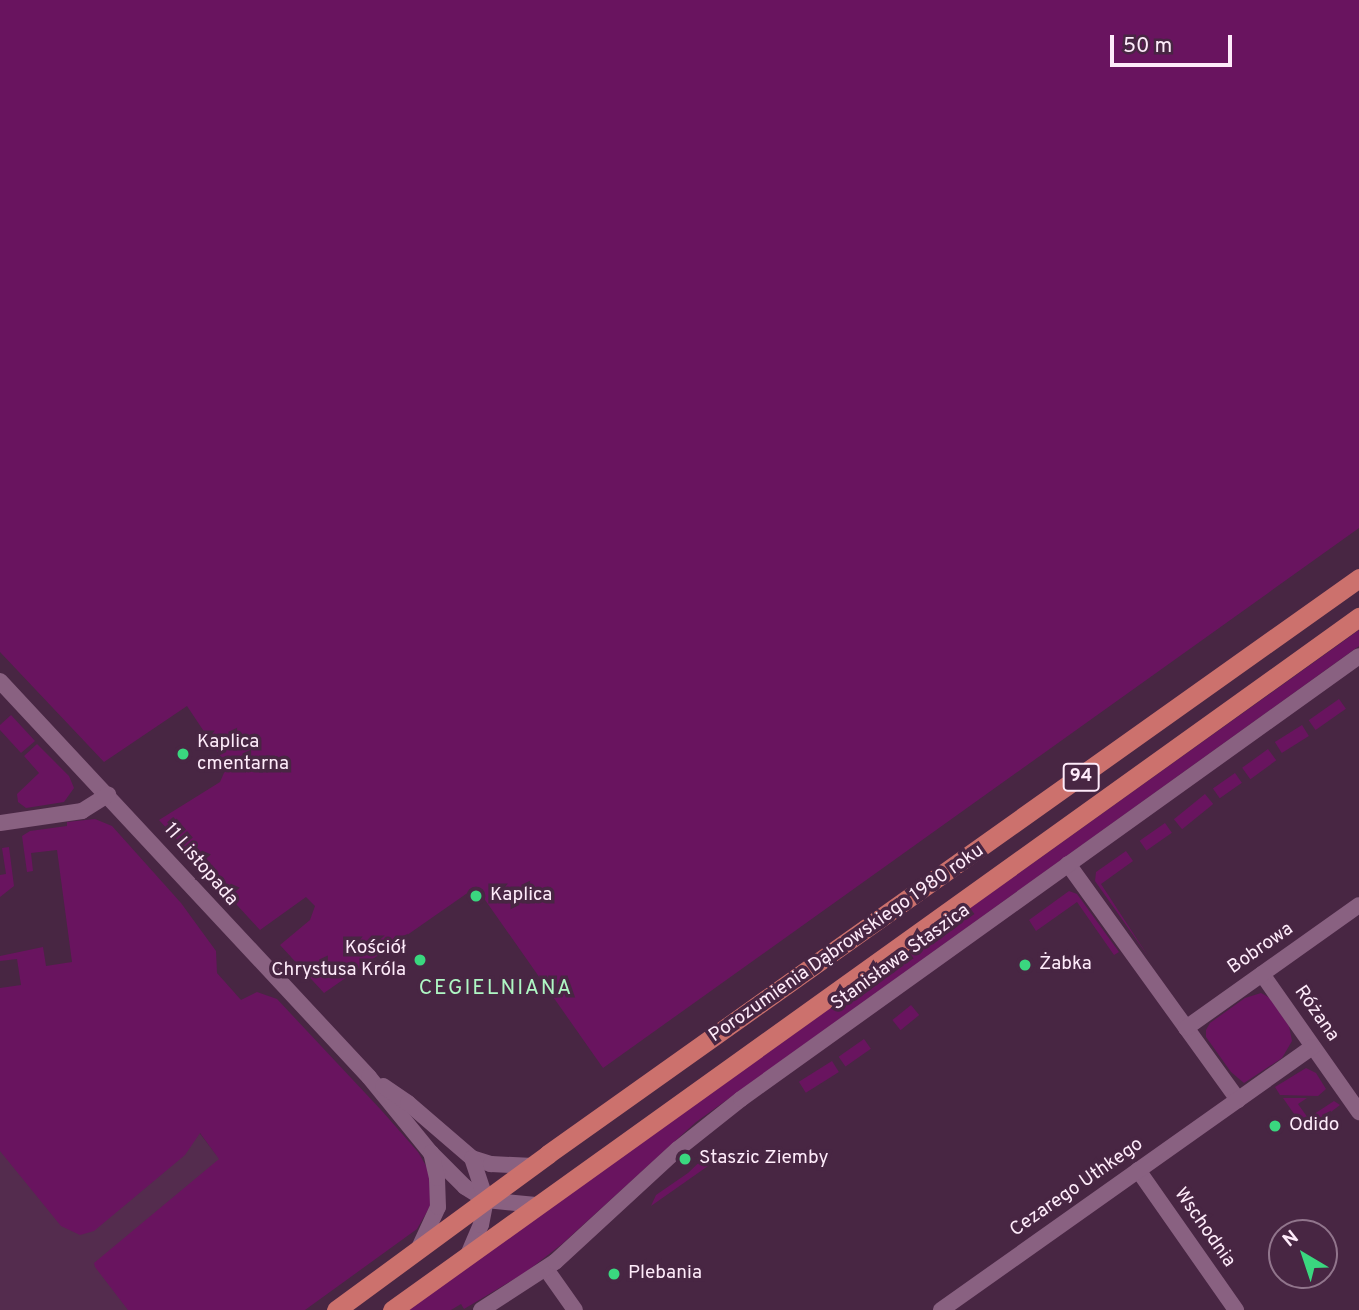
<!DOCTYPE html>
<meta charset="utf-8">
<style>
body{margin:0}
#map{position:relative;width:1359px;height:1310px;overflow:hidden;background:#482643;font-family:Overpass,sans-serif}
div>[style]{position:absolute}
.built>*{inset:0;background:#542c4e}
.green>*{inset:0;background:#69145f;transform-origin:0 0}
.minor>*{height:16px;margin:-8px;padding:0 8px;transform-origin:8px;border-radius:8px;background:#896181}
.major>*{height:19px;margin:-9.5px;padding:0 9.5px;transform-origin:9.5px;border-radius:9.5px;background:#cc716d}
.dots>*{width:19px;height:19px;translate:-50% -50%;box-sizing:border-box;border:4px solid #482643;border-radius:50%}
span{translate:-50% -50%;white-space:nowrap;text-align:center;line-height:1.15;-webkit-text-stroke:7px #482643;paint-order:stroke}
.shield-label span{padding:2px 5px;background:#482643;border:2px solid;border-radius:5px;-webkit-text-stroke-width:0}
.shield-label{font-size:18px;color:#feebfa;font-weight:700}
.poi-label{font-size:19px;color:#feebfa}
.left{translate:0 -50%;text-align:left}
.right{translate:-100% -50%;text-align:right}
.street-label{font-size:19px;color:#feebfa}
.neighbourhood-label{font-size:21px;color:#aff7c4;letter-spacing:2px}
.north{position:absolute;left:1268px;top:1219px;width:70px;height:70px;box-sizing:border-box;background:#482643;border:2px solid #91758c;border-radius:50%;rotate:321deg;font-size:19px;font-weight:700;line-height:28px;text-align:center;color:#feebfa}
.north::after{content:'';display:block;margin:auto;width:24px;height:32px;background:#3ad77f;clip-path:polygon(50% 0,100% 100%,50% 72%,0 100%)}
.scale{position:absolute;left:1110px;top:35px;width:122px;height:32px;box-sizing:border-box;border:4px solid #feebfa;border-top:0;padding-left:9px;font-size:21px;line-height:24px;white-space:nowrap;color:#feebfa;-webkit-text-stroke:5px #482643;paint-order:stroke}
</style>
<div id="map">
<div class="built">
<div style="clip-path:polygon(198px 1131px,229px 1171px,135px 1310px,0 1310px,0 1147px)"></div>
</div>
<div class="green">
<div style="clip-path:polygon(0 0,1359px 0,1359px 528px,603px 1068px,476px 887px,324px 993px,280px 945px,310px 920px,315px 906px,306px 897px,260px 930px,159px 820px,220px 782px,227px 766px,187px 706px,104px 762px,0 652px)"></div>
<div style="clip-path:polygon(1359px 630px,1359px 646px,696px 1122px,562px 1244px,526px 1272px,464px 1309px,461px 1304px,451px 1310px,408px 1310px)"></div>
<div style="left:1339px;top:699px;width:12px;height:37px;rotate:55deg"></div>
<div style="clip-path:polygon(11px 715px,35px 741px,21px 753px,0 730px,0 725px)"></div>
<div style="left:1302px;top:725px;width:13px;height:32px;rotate:58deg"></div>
<div style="clip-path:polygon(37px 744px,69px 776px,74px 788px,64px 802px,26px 808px,18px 802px,17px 794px,39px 773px,24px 756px)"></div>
<div style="left:1268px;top:749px;width:14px;height:32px;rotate:54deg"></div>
<div style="left:1235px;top:773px;width:12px;height:27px;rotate:55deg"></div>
<div style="left:1205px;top:794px;width:13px;height:40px;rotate:51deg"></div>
<div style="clip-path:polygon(95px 819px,112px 826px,181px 903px,216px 951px,217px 973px,241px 1000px,257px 992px,277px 999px,382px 1111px,418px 1152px,429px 1171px,432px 1203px,417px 1229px,305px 1310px,128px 1310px,95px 1267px,94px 1263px,219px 1159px,200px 1133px,185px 1155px,94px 1231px,80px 1235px,61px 1226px,0 1151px,0 988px,21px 985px,17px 959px,0 961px,0 956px,43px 947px,46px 966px,72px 962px,57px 850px,31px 853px,33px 871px,27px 872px,22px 836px,30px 831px,67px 826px,67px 822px)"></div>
<div style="left:1165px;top:823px;width:12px;height:31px;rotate:55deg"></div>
<div style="clip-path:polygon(9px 847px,14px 886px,0 897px,0 875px,6px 874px,2px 848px)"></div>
<div style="clip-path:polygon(1126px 851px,1133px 861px,1101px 884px,1148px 956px,1095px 881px,1096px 872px)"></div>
<div style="clip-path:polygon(1069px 891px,1077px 894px,1119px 952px,1114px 955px,1077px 902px,1036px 931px,1029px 920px)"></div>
<div style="clip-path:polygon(1261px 993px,1270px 998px,1289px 1026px,1292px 1041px,1282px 1058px,1244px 1083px,1231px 1072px,1206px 1037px,1206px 1030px,1210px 1023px,1245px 998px)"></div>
<div style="left:911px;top:1005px;width:13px;height:24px;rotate:51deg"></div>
<div style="left:864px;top:1039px;width:12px;height:31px;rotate:55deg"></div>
<div style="left:832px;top:1061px;width:13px;height:39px;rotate:58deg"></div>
<div style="clip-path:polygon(1306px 1068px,1316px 1073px,1326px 1089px,1318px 1096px,1280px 1095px,1275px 1087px)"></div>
<div style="clip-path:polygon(1283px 1098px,1307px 1098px,1298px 1104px,1308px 1118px,1334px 1101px,1340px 1105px,1306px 1131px)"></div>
<div style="clip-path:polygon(712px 1150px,718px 1159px,651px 1206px,656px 1195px,688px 1173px)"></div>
</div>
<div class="minor">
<div style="left:0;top:681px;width:541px;rotate:47.02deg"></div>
<div style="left:369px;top:1077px;width:98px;rotate:50.8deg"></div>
<div style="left:431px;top:1153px;width:48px;rotate:45deg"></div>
<div style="left:465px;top:1187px;width:25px;rotate:32deg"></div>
<div style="left:486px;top:1200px;width:50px;rotate:5.7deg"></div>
<div style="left:0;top:823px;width:83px;rotate:-8.3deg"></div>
<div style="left:82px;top:811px;width:31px;rotate:-32deg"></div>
<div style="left:1068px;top:864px;width:291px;rotate:54.2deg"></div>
<div style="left:1262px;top:974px;width:169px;rotate:54.9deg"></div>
<div style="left:1186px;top:1028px;width:212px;rotate:-35.4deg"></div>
<div style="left:383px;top:1086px;width:30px;rotate:34deg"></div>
<div style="left:408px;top:1103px;width:84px;rotate:40.7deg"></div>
<div style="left:472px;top:1158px;width:20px;rotate:18deg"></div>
<div style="left:491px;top:1164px;width:42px;rotate:2.7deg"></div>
<div style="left:1138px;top:1170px;width:171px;rotate:55deg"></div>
<div style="left:418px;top:1250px;width:47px;rotate:-65.1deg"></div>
<div style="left:438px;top:1207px;width:29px;rotate:-92deg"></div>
<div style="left:437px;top:1178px;width:26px;rotate:-103deg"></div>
<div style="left:468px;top:1255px;width:33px;rotate:-67deg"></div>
<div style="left:481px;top:1225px;width:25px;rotate:-79deg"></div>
<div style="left:486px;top:1200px;width:44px;rotate:-108.4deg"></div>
<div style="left:546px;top:1269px;width:50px;rotate:54.7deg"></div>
<div style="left:481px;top:1310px;width:88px;rotate:-33deg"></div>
<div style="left:555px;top:1262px;width:167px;rotate:-42.6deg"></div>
<div style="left:678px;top:1149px;width:80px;rotate:-38.4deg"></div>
<div style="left:741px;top:1099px;width:760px;rotate:-35.63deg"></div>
<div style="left:941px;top:1310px;width:455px;rotate:-35.3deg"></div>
</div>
<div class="major">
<div style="left:336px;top:1310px;width:263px;rotate:-36.3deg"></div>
<div style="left:548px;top:1154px;width:995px;rotate:-35.38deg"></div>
<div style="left:392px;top:1310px;width:1190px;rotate:-35.63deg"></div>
</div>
<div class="dots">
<div style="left:183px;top:754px;background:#3ad77f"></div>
<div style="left:476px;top:896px;background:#3ad77f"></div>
<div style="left:420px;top:960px;background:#3ad77f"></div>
<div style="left:1025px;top:965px;background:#3ad77f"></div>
<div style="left:1275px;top:1126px;background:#3ad77f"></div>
<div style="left:685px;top:1159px;background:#3ad77f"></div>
<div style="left:614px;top:1274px;background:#3ad77f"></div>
</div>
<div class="shield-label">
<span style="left:1081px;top:777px">94</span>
</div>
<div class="poi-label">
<span class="left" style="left:197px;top:754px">Kaplica<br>cmentarna</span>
<span class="left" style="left:490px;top:896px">Kaplica</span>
<span class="right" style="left:406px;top:960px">Kościół<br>Chrystusa Króla</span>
<span class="left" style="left:1039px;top:965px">Żabka</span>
<span class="left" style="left:1289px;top:1126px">Odido</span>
<span class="left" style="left:699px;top:1159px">Staszic Ziemby</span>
<span class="left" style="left:628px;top:1274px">Plebania</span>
</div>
<div class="street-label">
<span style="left:200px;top:865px;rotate:49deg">11 Listopada</span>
<span style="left:847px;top:944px;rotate:-35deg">Porozumienia Dąbrowskiego 1980 roku</span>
<span style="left:1261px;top:949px;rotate:-35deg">Bobrowa</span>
<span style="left:901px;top:958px;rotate:-36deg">Stanisława Staszica</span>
<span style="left:1316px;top:1014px;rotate:55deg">Różana</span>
<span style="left:1077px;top:1188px;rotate:-35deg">Cezarego Uthkego</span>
<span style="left:1204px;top:1228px;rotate:55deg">Wschodnia</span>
</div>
<div class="neighbourhood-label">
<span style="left:496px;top:989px">CEGIELNIANA</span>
</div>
<div class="north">N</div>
<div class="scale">50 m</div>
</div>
